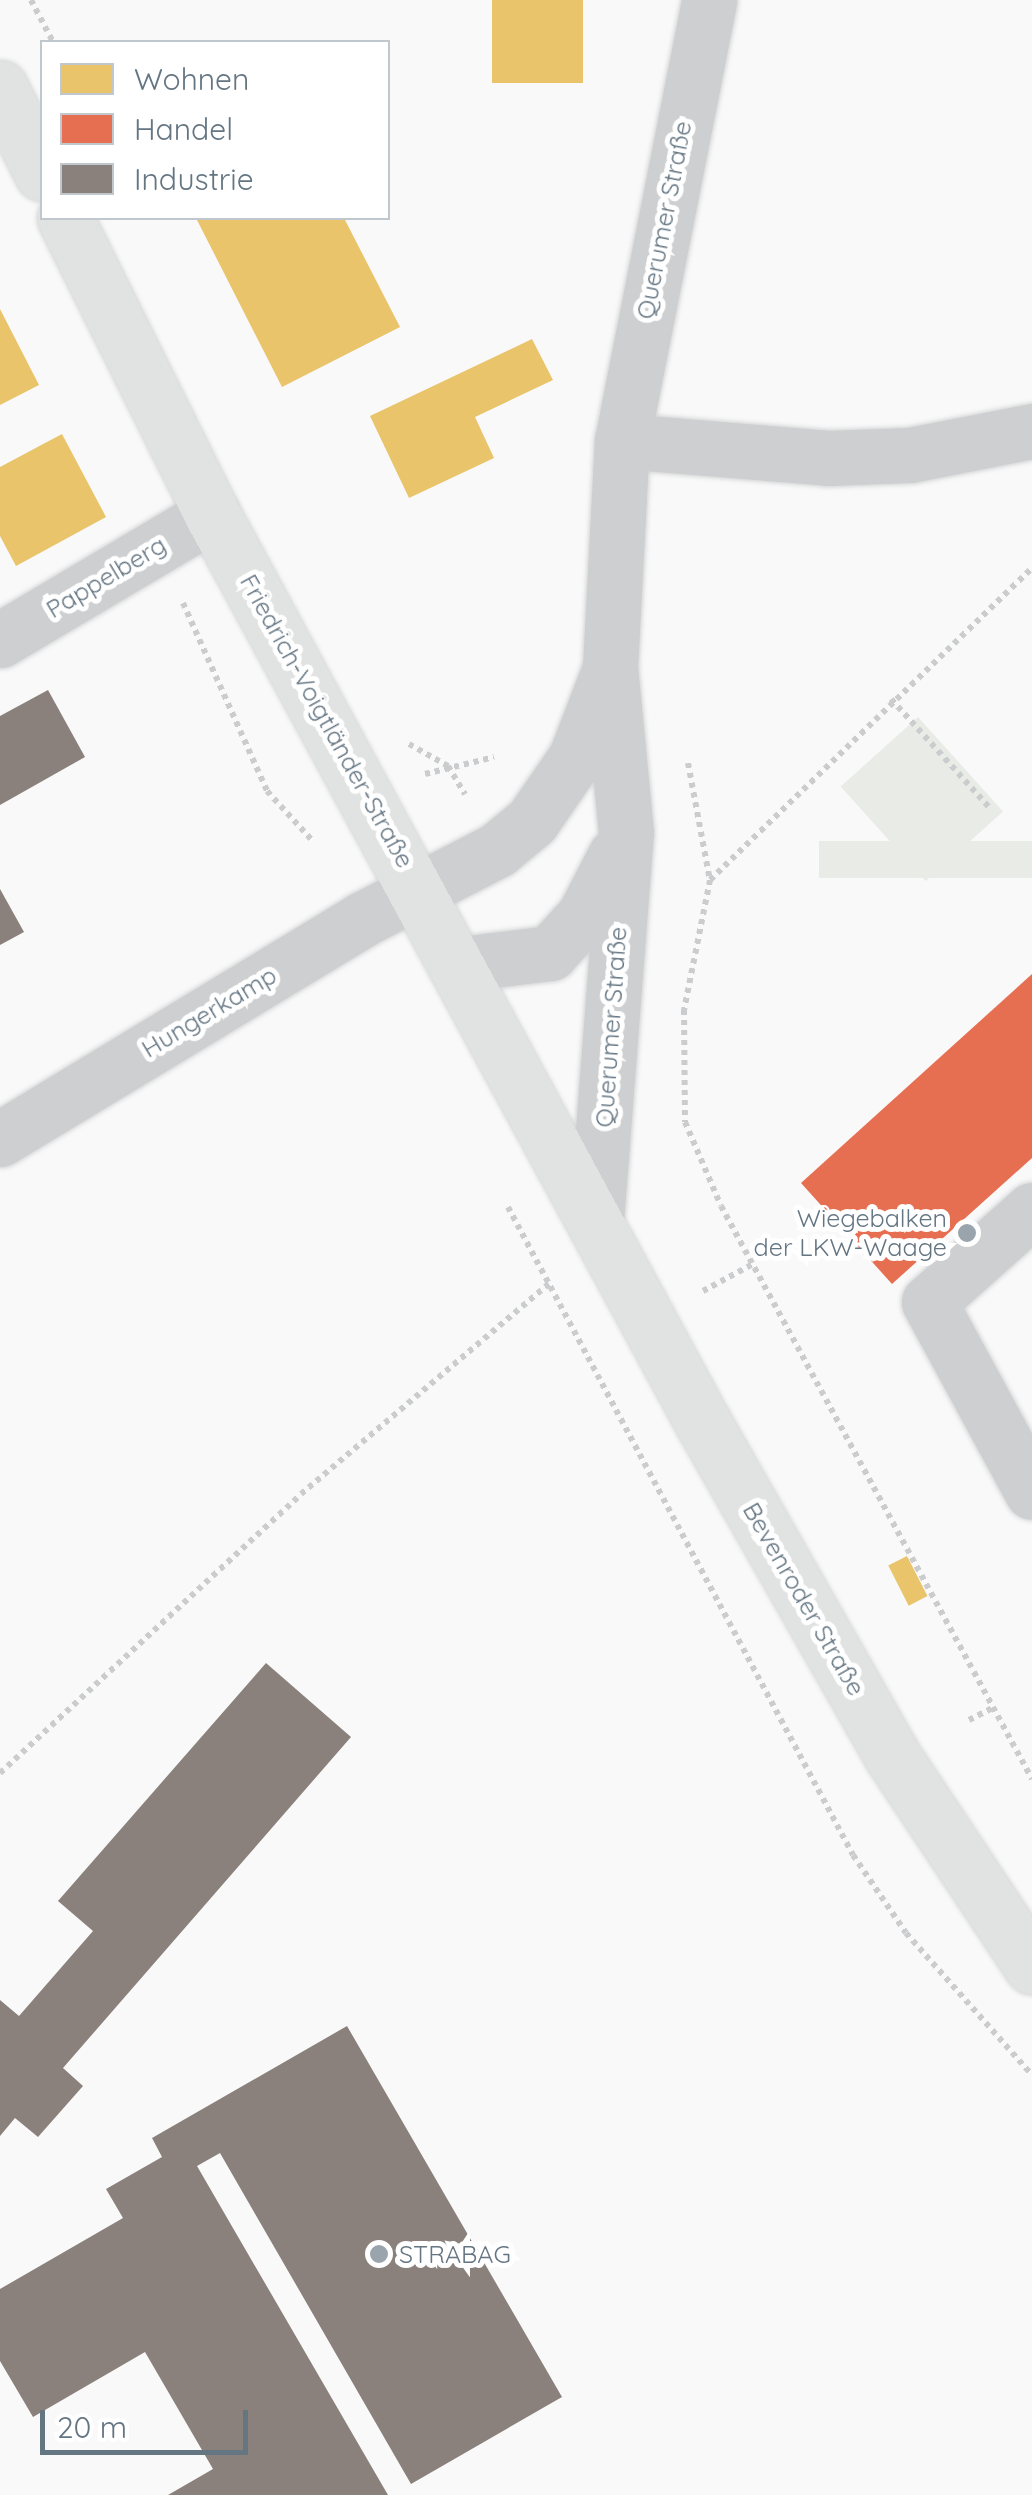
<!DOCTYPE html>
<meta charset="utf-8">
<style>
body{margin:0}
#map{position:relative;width:1032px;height:2495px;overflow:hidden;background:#f9f9f9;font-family:Quicksand,sans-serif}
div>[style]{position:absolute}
.green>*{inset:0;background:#e8ebe6;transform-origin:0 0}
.homes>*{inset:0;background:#e9c46a;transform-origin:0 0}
.shops>*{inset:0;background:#e76f51}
.industry>*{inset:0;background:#8a817c}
.path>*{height:6px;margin-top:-3px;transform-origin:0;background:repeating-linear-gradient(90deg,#cbcccd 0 5px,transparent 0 10px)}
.roads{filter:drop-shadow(0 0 2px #d5d6d7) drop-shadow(0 0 2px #d5d6d7)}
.minor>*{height:55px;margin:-27.5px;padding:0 27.5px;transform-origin:27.5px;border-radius:27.5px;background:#cecfd0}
.major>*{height:55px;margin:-27.5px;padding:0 27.5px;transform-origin:27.5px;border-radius:27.5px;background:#e1e2e2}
.dots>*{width:28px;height:28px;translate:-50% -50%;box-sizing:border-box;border:5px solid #fff;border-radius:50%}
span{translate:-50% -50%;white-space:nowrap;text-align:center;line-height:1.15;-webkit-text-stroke:10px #fff;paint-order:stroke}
.street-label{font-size:25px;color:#657683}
.poi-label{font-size:25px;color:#657683}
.right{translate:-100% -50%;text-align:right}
.left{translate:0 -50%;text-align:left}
.legend{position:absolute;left:40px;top:40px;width:350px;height:180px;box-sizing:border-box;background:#fff;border:2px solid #c1c8cd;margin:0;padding:12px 18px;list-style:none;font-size:30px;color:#657683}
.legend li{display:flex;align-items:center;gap:20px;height:50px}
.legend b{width:50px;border:2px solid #c1c8cd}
.scale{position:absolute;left:40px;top:2410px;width:208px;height:45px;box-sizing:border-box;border:5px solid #657683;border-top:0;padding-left:12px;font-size:30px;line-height:35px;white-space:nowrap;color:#657683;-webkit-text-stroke:8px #fff;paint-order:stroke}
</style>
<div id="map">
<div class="green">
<div style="left:918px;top:717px;width:127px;height:104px;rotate:48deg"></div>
<div style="left:1032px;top:841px;width:37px;height:213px;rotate:90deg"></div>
</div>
<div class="homes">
<div style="left:492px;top:0;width:91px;height:83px"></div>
<div style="clip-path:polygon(196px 218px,344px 218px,400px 327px,282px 387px)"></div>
<div style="clip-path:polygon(0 309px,39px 385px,0 405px)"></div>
<div style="clip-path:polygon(532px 339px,553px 380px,475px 417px,494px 458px,409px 498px,370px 416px)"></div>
<div style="clip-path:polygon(62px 434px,106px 517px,16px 566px,0 536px,0 467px)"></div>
<div style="left:907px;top:1556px;width:45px;height:21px;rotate:63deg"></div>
</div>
<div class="shops">
<div style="clip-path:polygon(1032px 974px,1032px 1158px,892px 1284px,801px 1183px)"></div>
</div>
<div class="industry">
<div style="clip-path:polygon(48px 690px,85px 757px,0 805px,0 716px)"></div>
<div style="clip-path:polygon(0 889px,24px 932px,0 945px)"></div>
<div style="clip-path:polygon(266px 1663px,351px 1737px,63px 2068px,83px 2086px,38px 2137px,15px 2118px,0 2136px,0 2000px,19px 2016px,93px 1931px,58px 1901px)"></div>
<div style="clip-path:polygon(347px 2026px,562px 2397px,411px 2484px,220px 2153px,197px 2166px,388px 2495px,168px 2495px,213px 2469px,145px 2352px,33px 2417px,0 2361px,0 2289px,123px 2218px,106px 2189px,162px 2157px,152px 2138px)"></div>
</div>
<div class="path">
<div style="left:31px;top:0;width:47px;rotate:62.4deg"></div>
<div style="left:183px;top:603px;width:206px;rotate:65.9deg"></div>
<div style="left:267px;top:791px;width:65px;rotate:47.5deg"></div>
<div style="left:891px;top:699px;width:146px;rotate:47.8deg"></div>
<div style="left:409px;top:744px;width:45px;rotate:29.4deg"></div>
<div style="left:448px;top:766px;width:33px;rotate:59deg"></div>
<div style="left:688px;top:763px;width:119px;rotate:79.4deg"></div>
<div style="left:710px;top:880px;width:133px;rotate:101.3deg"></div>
<div style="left:684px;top:1010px;width:112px;rotate:89.5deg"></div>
<div style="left:685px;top:1122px;width:91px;rotate:66.8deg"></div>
<div style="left:721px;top:1206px;width:652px;rotate:61.51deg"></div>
<div style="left:425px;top:774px;width:71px;rotate:-13.8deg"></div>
<div style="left:710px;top:880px;width:448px;rotate:-44.1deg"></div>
<div style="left:508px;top:1207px;width:734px;rotate:61.97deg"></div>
<div style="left:853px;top:1855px;width:94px;rotate:55.8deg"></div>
<div style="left:906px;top:1933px;width:190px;rotate:48.4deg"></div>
<div style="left:703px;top:1291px;width:57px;rotate:-28.4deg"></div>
<div style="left:969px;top:1720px;width:28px;rotate:-27deg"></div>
<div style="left:0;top:1773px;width:410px;rotate:-42.8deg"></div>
<div style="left:301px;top:1494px;width:325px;rotate:-40.3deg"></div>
</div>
<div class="roads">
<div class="minor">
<div style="left:622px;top:441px;width:207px;rotate:4.7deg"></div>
<div style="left:828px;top:458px;width:82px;rotate:-2.1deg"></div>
<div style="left:910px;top:455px;width:124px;rotate:-11.1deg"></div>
<div style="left:0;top:640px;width:247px;rotate:-30.7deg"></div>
<div style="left:461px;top:964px;width:90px;rotate:-7deg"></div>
<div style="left:550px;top:953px;width:50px;rotate:-47.4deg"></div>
<div style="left:584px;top:916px;width:68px;rotate:-62.7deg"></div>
<div style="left:0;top:1139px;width:422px;rotate:-31.2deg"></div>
<div style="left:361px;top:920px;width:153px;rotate:-27.2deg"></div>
<div style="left:497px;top:850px;width:45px;rotate:-39.6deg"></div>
<div style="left:532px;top:821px;width:78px;rotate:-55.5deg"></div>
<div style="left:576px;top:757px;width:92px;rotate:-69deg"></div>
<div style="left:1032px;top:1210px;width:138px;rotate:138.2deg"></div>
<div style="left:929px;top:1302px;width:216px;rotate:61.5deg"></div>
<div style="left:596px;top:1221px;width:389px;rotate:-85.6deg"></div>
<div style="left:626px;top:833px;width:166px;rotate:-95.5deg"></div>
<div style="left:610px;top:668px;width:227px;rotate:-87deg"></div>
<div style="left:622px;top:441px;width:449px;rotate:-78.8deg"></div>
</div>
<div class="major">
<div style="left:0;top:88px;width:95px;rotate:63.7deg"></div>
<div style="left:65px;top:218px;width:330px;rotate:63.6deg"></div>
<div style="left:212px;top:514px;width:1031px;rotate:61.62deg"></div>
<div style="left:702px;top:1421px;width:383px;rotate:60.4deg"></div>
<div style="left:891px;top:1754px;width:255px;rotate:56.4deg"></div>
</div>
</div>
<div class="dots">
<div style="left:967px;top:1233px;background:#99a4ac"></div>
<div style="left:379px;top:2254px;background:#99a4ac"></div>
</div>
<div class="street-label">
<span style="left:664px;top:220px;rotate:-79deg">Querumer Straße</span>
<span style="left:106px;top:577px;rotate:-31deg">Pappelberg</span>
<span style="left:327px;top:721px;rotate:61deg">Friedrich-Voigtländer-Straße</span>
<span style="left:209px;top:1012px;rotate:-31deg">Hungerkamp</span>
<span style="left:611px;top:1027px;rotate:-86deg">Querumer Straße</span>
<span style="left:804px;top:1599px;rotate:60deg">Bevenroder Straße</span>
</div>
<div class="poi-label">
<span class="right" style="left:947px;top:1233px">Wiegebalken<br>der LKW-Waage</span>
<span class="left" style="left:399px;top:2254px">STRABAG</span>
</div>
<ul class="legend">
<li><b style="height:28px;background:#e9c46a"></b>Wohnen</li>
<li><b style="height:28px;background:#e76f51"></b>Handel</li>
<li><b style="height:28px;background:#8a817c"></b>Industrie</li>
</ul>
<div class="scale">20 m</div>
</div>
